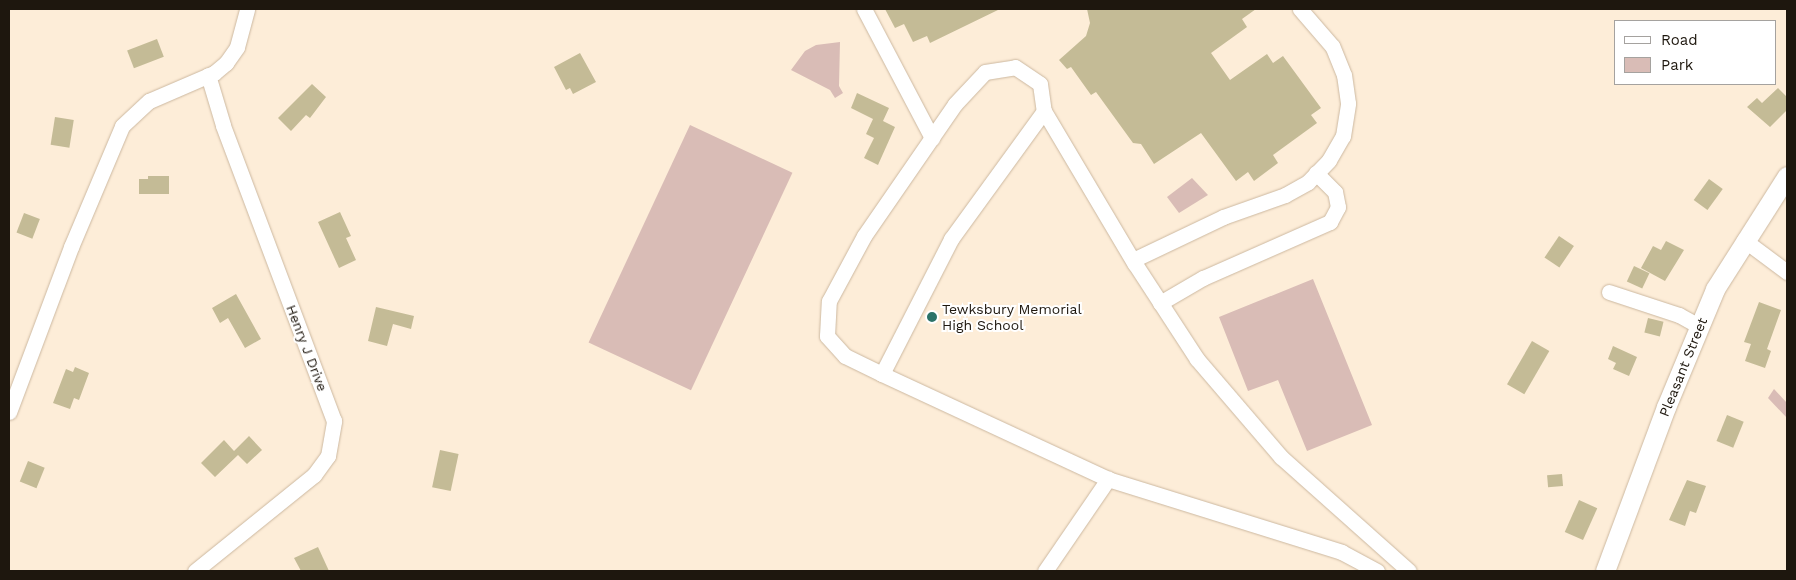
<!DOCTYPE html>
<style>
body{margin:0}
#map{position:relative;width:1796px;height:580px;overflow:hidden;background:#fdedd8;font-family:"Work Sans",sans-serif}
div>[style]{position:absolute}
.green>*{inset:0;background:#d9bcb6;transform-origin:0 0}
.building>*{inset:0;background:#c4bb96;transform-origin:0 0}
.roads{filter:drop-shadow(0 0 1px #ccb8a0) drop-shadow(0 0 1px #ccb8a0)}
.minor>*{height:15px;margin:-7.5px;padding:0 7.5px;transform-origin:7.5px;border-radius:7.5px;background:#fff}
.major>*{height:19px;margin:-9.5px;padding:0 9.5px;transform-origin:9.5px;border-radius:9.5px;background:#fff}
.dots>*{width:14px;height:14px;translate:-50% -50%;box-sizing:border-box;border:2px solid #fff;border-radius:50%}
span{translate:-50% -50%;white-space:nowrap;text-align:center;line-height:1.15;-webkit-text-stroke:4px #fff;paint-order:stroke}
.poi-label{font-size:14px;color:#1e170e}
.left{translate:0 -50%;text-align:left}
.street-label{font-size:14px;color:#1e170e}
.frame{position:absolute;inset:0;border:10px solid #1e170e;pointer-events:none}
.legend{position:absolute;left:1614px;top:20px;width:162px;height:65px;box-sizing:border-box;background:#fff;border:1px solid #a5a29f;margin:0;padding:6px 9px;list-style:none;font-size:15px;color:#1e170e}
.legend li{display:flex;align-items:center;gap:10px;height:25px}
.legend b{width:25px;border:1px solid #a5a29f}
</style>
<div id="map">
<div class="green">
<div style="clip-path:polygon(840px 42px,839px 86px,843px 93px,835px 98px,830px 90px,791px 70px,805px 51px,816px 45px)"></div>
<div style="left:690px;top:125px;width:113px;height:240px;rotate:25deg"></div>
<div style="clip-path:polygon(1192px 178px,1208px 195px,1179px 213px,1167px 197px)"></div>
<div style="clip-path:polygon(1313px 279px,1372px 425px,1307px 451px,1278px 380px,1248px 391px,1219px 317px)"></div>
<div style="clip-path:polygon(1774px 389px,1787px 403px,1787px 418px,1768px 398px)"></div>
</div>
<div class="building">
<div style="clip-path:polygon(885px 9px,1000px 9px,930px 43px,927px 36px,913px 42px,904px 24px,895px 28px)"></div>
<div style="clip-path:polygon(1087px 9px,1256px 9px,1242px 19px,1247px 27px,1211px 53px,1230px 80px,1267px 54px,1273px 63px,1283px 56px,1321px 108px,1311px 115px,1317px 123px,1273px 155px,1278px 163px,1254px 181px,1248px 172px,1236px 181px,1201px 133px,1154px 164px,1141px 144px,1133px 143px,1096px 92px,1091px 95px,1071px 67px,1067px 69px,1059px 60px,1086px 36px,1090px 23px)"></div>
<div style="left:157px;top:39px;width:19px;height:32px;rotate:69deg"></div>
<div style="clip-path:polygon(580px 53px,596px 82px,573px 94px,570px 88px,566px 90px,554px 67px)"></div>
<div style="clip-path:polygon(312px 84px,326px 97px,310px 118px,306px 115px,291px 131px,278px 118px)"></div>
<div style="clip-path:polygon(1778px 88px,1787px 97px,1787px 110px,1770px 127px,1747px 107px,1757px 98px,1762px 103px)"></div>
<div style="clip-path:polygon(857px 93px,889px 108px,883px 121px,895px 127px,878px 165px,864px 158px,874px 138px,866px 134px,873px 119px,851px 108px)"></div>
<div style="left:55px;top:117px;width:19px;height:28px;rotate:9deg"></div>
<div style="clip-path:polygon(148px 176px,169px 176px,169px 194px,139px 194px,139px 179px,148px 179px)"></div>
<div style="left:1709px;top:179px;width:17px;height:26px;rotate:36deg"></div>
<div style="clip-path:polygon(340px 212px,351px 236px,346px 238px,356px 260px,339px 268px,318px 222px)"></div>
<div style="left:24px;top:213px;width:17px;height:21px;rotate:21deg"></div>
<div style="left:1559px;top:236px;width:18px;height:26px;rotate:34deg"></div>
<div style="clip-path:polygon(1666px 241px,1684px 250px,1665px 281px,1641px 268px,1653px 246px,1661px 250px)"></div>
<div style="left:1634px;top:266px;width:17px;height:17px;rotate:25deg"></div>
<div style="clip-path:polygon(236px 294px,261px 339px,245px 348px,228px 318px,220px 323px,212px 308px)"></div>
<div style="clip-path:polygon(1759px 302px,1781px 310px,1767px 349px,1771px 351px,1765px 368px,1745px 361px,1751px 344px,1744px 342px)"></div>
<div style="clip-path:polygon(376px 307px,414px 316px,411px 329px,393px 324px,387px 346px,368px 341px)"></div>
<div style="left:1648px;top:318px;width:16px;height:15px;rotate:14deg"></div>
<div style="left:1532px;top:341px;width:20px;height:50px;rotate:30deg"></div>
<div style="clip-path:polygon(1613px 346px,1637px 357px,1629px 376px,1613px 369px,1616px 363px,1608px 359px)"></div>
<div style="clip-path:polygon(75px 367px,89px 373px,79px 400px,74px 398px,70px 409px,53px 403px,66px 369px,73px 372px)"></div>
<div style="left:1727px;top:415px;width:18px;height:28px;rotate:22deg"></div>
<div style="clip-path:polygon(249px 436px,262px 450px,247px 464px,238px 455px,215px 477px,201px 463px,224px 440px,234px 451px)"></div>
<div style="left:440px;top:450px;width:19px;height:38px;rotate:12deg"></div>
<div style="left:28px;top:461px;width:18px;height:22px;rotate:22deg"></div>
<div style="left:1562px;top:474px;width:12px;height:15px;rotate:85deg"></div>
<div style="clip-path:polygon(1687px 480px,1706px 486px,1696px 513px,1690px 511px,1685px 526px,1669px 520px)"></div>
<div style="left:1579px;top:500px;width:20px;height:35px;rotate:24deg"></div>
<div style="clip-path:polygon(318px 547px,329px 571px,301px 571px,294px 558px)"></div>
</div>
<div class="roads">
<div class="minor">
<div style="left:864px;top:9px;width:146px;rotate:62.2deg"></div>
<div style="left:1744px;top:240px;width:54px;rotate:36.7deg"></div>
<div style="left:1133px;top:260px;width:100px;rotate:-25.5deg"></div>
<div style="left:1223px;top:217px;width:66px;rotate:-19.5deg"></div>
<div style="left:1285px;top:195px;width:26px;rotate:-29deg"></div>
<div style="left:1308px;top:182px;width:30px;rotate:-46deg"></div>
<div style="left:1329px;top:160px;width:28px;rotate:-60deg"></div>
<div style="left:1343px;top:136px;width:33px;rotate:-81deg"></div>
<div style="left:1348px;top:103px;width:28px;rotate:-98deg"></div>
<div style="left:1344px;top:75px;width:31px;rotate:-112deg"></div>
<div style="left:1332px;top:46px;width:49px;rotate:-130.9deg"></div>
<div style="left:1609px;top:292px;width:74px;rotate:18.2deg"></div>
<div style="left:1679px;top:315px;width:23px;rotate:29deg"></div>
<div style="left:1160px;top:303px;width:50px;rotate:-30.2deg"></div>
<div style="left:1203px;top:278px;width:139px;rotate:-23.8deg"></div>
<div style="left:1330px;top:222px;width:17px;rotate:-62deg"></div>
<div style="left:1338px;top:207px;width:15px;rotate:-101deg"></div>
<div style="left:1335px;top:192px;width:27px;rotate:-135deg"></div>
<div style="left:882px;top:374px;width:41px;rotate:-154.1deg"></div>
<div style="left:845px;top:356px;width:27px;rotate:-132deg"></div>
<div style="left:827px;top:336px;width:35px;rotate:-87deg"></div>
<div style="left:829px;top:301px;width:74px;rotate:-61.7deg"></div>
<div style="left:864px;top:236px;width:160px;rotate:-55.4deg"></div>
<div style="left:955px;top:104px;width:44px;rotate:-46.8deg"></div>
<div style="left:985px;top:72px;width:30px;rotate:-9deg"></div>
<div style="left:1015px;top:67px;width:30px;rotate:34deg"></div>
<div style="left:1040px;top:84px;width:27px;rotate:82deg"></div>
<div style="left:9px;top:412px;width:176px;rotate:-69.4deg"></div>
<div style="left:71px;top:247px;width:131px;rotate:-67.1deg"></div>
<div style="left:122px;top:126px;width:37px;rotate:-43deg"></div>
<div style="left:149px;top:101px;width:71px;rotate:-23.3deg"></div>
<div style="left:214px;top:73px;width:16px;rotate:-40deg"></div>
<div style="left:226px;top:63px;width:19px;rotate:-55deg"></div>
<div style="left:237px;top:47px;width:39px;rotate:-75deg"></div>
<div style="left:195px;top:571px;width:153px;rotate:-38.9deg"></div>
<div style="left:314px;top:475px;width:24px;rotate:-54deg"></div>
<div style="left:328px;top:456px;width:36px;rotate:-80deg"></div>
<div style="left:334px;top:421px;width:316px;rotate:-110.6deg"></div>
<div style="left:223px;top:125px;width:52px;rotate:-106.7deg"></div>
<div style="left:1045px;top:571px;width:112px;rotate:-55.6deg"></div>
<div style="left:1377px;top:571px;width:40px;rotate:-152deg"></div>
<div style="left:1342px;top:552px;width:245px;rotate:-162.7deg"></div>
<div style="left:1108px;top:479px;width:249px;rotate:-155.1deg"></div>
<div style="left:882px;top:374px;width:152px;rotate:-62.9deg"></div>
<div style="left:951px;top:239px;width:158px;rotate:-54deg"></div>
<div style="left:1044px;top:111px;width:178px;rotate:59.3deg"></div>
<div style="left:1135px;top:264px;width:113px;rotate:56.9deg"></div>
<div style="left:1197px;top:359px;width:129px;rotate:49.4deg"></div>
<div style="left:1281px;top:457px;width:171px;rotate:41.7deg"></div>
</div>
<div class="major">
<div style="left:1605px;top:571px;width:175px;rotate:-69.6deg"></div>
<div style="left:1666px;top:407px;width:128px;rotate:-67.4deg"></div>
<div style="left:1715px;top:289px;width:134px;rotate:-57.5deg"></div>
</div>
</div>
<div class="dots">
<div style="left:932px;top:317px;background:#2b7268"></div>
</div>
<div class="poi-label">
<span class="left" style="left:942px;top:317px">Tewksbury Memorial<br>High School</span>
</div>
<div class="street-label">
<span style="left:307px;top:348px;rotate:69deg">Henry J Drive</span>
<span style="left:1683px;top:367px;rotate:-68deg">Pleasant Street</span>
</div>
<div class="frame"></div>
<ul class="legend">
<li><b style="height:6px;background:#fff"></b>Road</li>
<li><b style="height:14px;background:#d9bcb6"></b>Park</li>
</ul>
</div>
